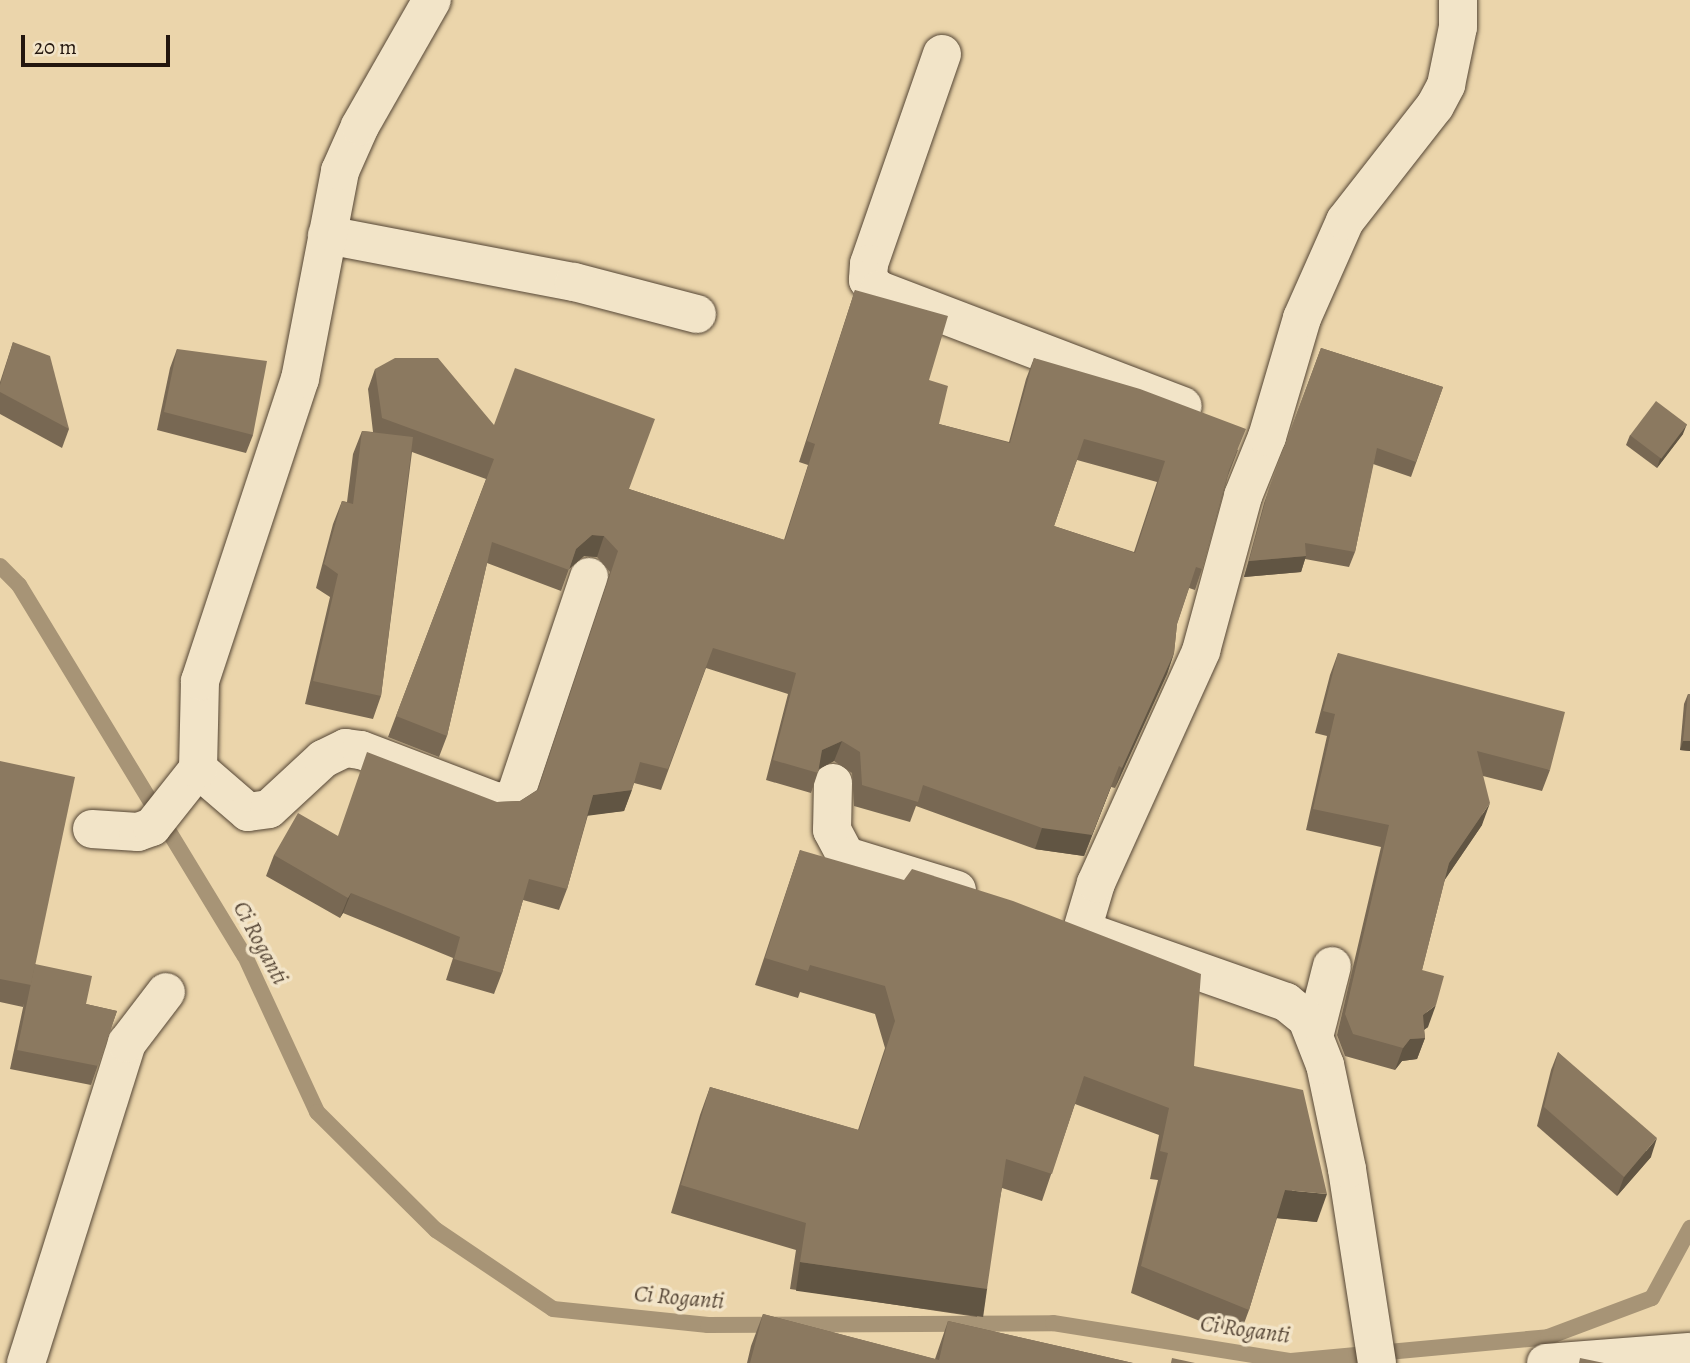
<!DOCTYPE html>
<style>
body{margin:0}
#map{position:relative;width:1690px;height:1363px;overflow:hidden;background:#ebd5ab;font-family:Alegreya,serif}
div>[style]{position:absolute}
.stream>*{height:16px;margin:-8px;padding:0 8px;transform-origin:8px;border-radius:8px;background:#a79476}
.roads{filter:drop-shadow(0 0 2px #554635) drop-shadow(0 0 2px #554635)}
.minor>*{height:38px;margin:-19px;padding:0 19px;transform-origin:19px;border-radius:19px;background:#f2e4c8}
.wall>*{inset:0;background:#786853}
.shaded-wall>*{inset:0;background:#615543;transform-origin:0 0}
.building>*{inset:0;background:#8b7960;transform-origin:0 0}
span{translate:-50% -50%;white-space:nowrap;text-align:center;line-height:1.15;-webkit-text-stroke:7px #f2e4c8;paint-order:stroke}
.water-label{font-size:23px;color:#584838;font-style:italic}
.scale{position:absolute;left:21px;top:35px;width:149px;height:32px;box-sizing:border-box;border:4px solid #23160e;border-top:0;padding-left:9px;font-size:21px;line-height:24px;white-space:nowrap;color:#23160e;-webkit-text-stroke:5px #f2e4c8;paint-order:stroke}
</style>
<div id="map">
<div class="stream">
<div style="left:0;top:566px;width:27px;rotate:45deg"></div>
<div style="left:19px;top:585px;width:434px;rotate:58.7deg"></div>
<div style="left:245px;top:956px;width:172px;rotate:65.2deg"></div>
<div style="left:317px;top:1112px;width:168px;rotate:44.8deg"></div>
<div style="left:436px;top:1230px;width:141px;rotate:34deg"></div>
<div style="left:553px;top:1309px;width:156px;rotate:5.9deg"></div>
<div style="left:708px;top:1325px;width:345px;rotate:-0.3deg"></div>
<div style="left:1053px;top:1323px;width:241px;rotate:9.1deg"></div>
<div style="left:1291px;top:1361px;width:258px;rotate:-5.3deg"></div>
<div style="left:1548px;top:1337px;width:111px;rotate:-20.6deg"></div>
<div style="left:1652px;top:1298px;width:80px;rotate:-61.5deg"></div>
</div>
<div class="roads">
<div class="minor">
<div style="left:942px;top:54px;width:222px;rotate:109.2deg"></div>
<div style="left:869px;top:264px;width:16px;rotate:94deg"></div>
<div style="left:868px;top:280px;width:15px;rotate:42deg"></div>
<div style="left:879px;top:290px;width:325px;rotate:20.9deg"></div>
<div style="left:327px;top:235px;width:251px;rotate:10.8deg"></div>
<div style="left:574px;top:282px;width:127px;rotate:14.6deg"></div>
<div style="left:198px;top:769px;width:66px;rotate:40.7deg"></div>
<div style="left:248px;top:812px;width:21px;rotate:-8deg"></div>
<div style="left:269px;top:809px;width:74px;rotate:-42.8deg"></div>
<div style="left:323px;top:759px;width:25px;rotate:-26deg"></div>
<div style="left:346px;top:748px;width:15px;rotate:8deg"></div>
<div style="left:361px;top:750px;width:146px;rotate:20.9deg"></div>
<div style="left:497px;top:802px;width:12px;rotate:-9deg"></div>
<div style="left:509px;top:800px;width:9px;rotate:-41deg"></div>
<div style="left:516px;top:794px;width:229px;rotate:-71.4deg"></div>
<div style="left:833px;top:783px;width:47px;rotate:91.2deg"></div>
<div style="left:832px;top:830px;width:30px;rotate:62deg"></div>
<div style="left:846px;top:856px;width:116px;rotate:17deg"></div>
<div style="left:92px;top:829px;width:46px;rotate:3.7deg"></div>
<div style="left:138px;top:832px;width:15px;rotate:-20deg"></div>
<div style="left:152px;top:827px;width:74px;rotate:-51.6deg"></div>
<div style="left:198px;top:769px;width:88px;rotate:-88.7deg"></div>
<div style="left:200px;top:681px;width:318px;rotate:-71.7deg"></div>
<div style="left:300px;top:379px;width:212px;rotate:-79.1deg"></div>
<div style="left:340px;top:171px;width:49px;rotate:-66deg"></div>
<div style="left:360px;top:126px;width:145px;rotate:-60.3deg"></div>
<div style="left:1315px;top:1033px;width:69px;rotate:-75.8deg"></div>
<div style="left:26px;top:1363px;width:336px;rotate:-72.5deg"></div>
<div style="left:127px;top:1043px;width:64px;rotate:-52.6deg"></div>
<div style="left:1377px;top:1363px;width:196px;rotate:-98.8deg"></div>
<div style="left:1347px;top:1169px;width:106px;rotate:-101.9deg"></div>
<div style="left:1325px;top:1065px;width:49px;rotate:-111.4deg"></div>
<div style="left:1307px;top:1019px;width:27px;rotate:-141deg"></div>
<div style="left:1286px;top:1002px;width:216px;rotate:-160.6deg"></div>
<div style="left:1082px;top:930px;width:49px;rotate:-73.4deg"></div>
<div style="left:1096px;top:883px;width:255px;rotate:-65.6deg"></div>
<div style="left:1201px;top:651px;width:161px;rotate:-74.8deg"></div>
<div style="left:1243px;top:496px;width:64px;rotate:-67.9deg"></div>
<div style="left:1267px;top:437px;width:124px;rotate:-73.6deg"></div>
<div style="left:1302px;top:318px;width:106px;rotate:-66.1deg"></div>
<div style="left:1345px;top:221px;width:146px;rotate:-52deg"></div>
<div style="left:1435px;top:106px;width:24px;rotate:-62deg"></div>
<div style="left:1446px;top:85px;width:59px;rotate:-78.3deg"></div>
<div style="left:1458px;top:27px;width:27px;rotate:-90deg"></div>
<div style="left:1546px;top:1363px;width:144px;rotate:-4.4deg"></div>
</div>
</div>
<div class="wall">
<div style="clip-path:polygon(evenodd,855px 290px,929px 380px,939px 424px,1009px 442px,1026px 379px,1034px 358px,1238px 450px,1228px 476px,1202px 569px,1195px 590px,1189px 588px,1177px 624px,1174px 653px,1167px 674px,1115px 788px,1111px 787px,1084px 856px,1035px 849px,916px 806px,910px 822px,854px 806px,852px 773px,834px 761px,819px 769px,811px 793px,766px 780px,788px 694px,706px 668px,661px 790px,634px 783px,624px 811px,588px 815px,567px 889px,559px 910px,523px 900px,502px 973px,494px 994px,446px 980px,453px 958px,343px 913px,340px 918px,266px 876px,274px 855px,338px 836px,497px 802px,520px 801px,537px 790px,610px 572px,597px 557px,584px 556px,569px 569px,561px 591px,487px 563px,447px 736px,439px 757px,388px 737px,486px 479px,412px 452px,381px 696px,373px 719px,305px 704px,330px 597px,316px 588px,333px 524px,342px 501px,347px 502px,353px 454px,362px 431px,373px 432px,368px 389px,375px 369px,629px 489px,784px 540px,808px 465px,799px 462px,855px 290px,1077px 460px,1157px 482px,1134px 552px,1054px 526px,1077px 460px)"></div>
<div style="clip-path:polygon(13px 342px,69px 429px,62px 448px,0 414px,0 382px)"></div>
<div style="clip-path:polygon(1321px 348px,1443px 387px,1411px 477px,1373px 464px,1355px 552px,1349px 567px,1305px 559px,1301px 572px,1244px 577px,1264px 503px)"></div>
<div style="clip-path:polygon(177px 349px,253px 435px,246px 453px,157px 430px,170px 368px)"></div>
<div style="clip-path:polygon(1683px 434px,1657px 468px,1626px 445px,1630px 435px)"></div>
<div style="clip-path:polygon(1338px 653px,1550px 770px,1542px 791px,1483px 776px,1482px 825px,1445px 879px,1422px 970px,1428px 1027px,1424px 1030px,1425px 1038px,1417px 1059px,1402px 1061px,1395px 1070px,1345px 1056px,1337px 1035px,1381px 847px,1306px 830px,1327px 736px,1315px 733px,1330px 675px)"></div>
<div style="clip-path:polygon(1688px 694px,1690px 751px,1680px 750px,1684px 704px)"></div>
<div style="clip-path:polygon(0 761px,35px 964px,86px 1004px,117px 1011px,91px 1085px,10px 1069px,24px 1003px,23px 1007px,0 1002px)"></div>
<div style="clip-path:polygon(800px 850px,1194px 1066px,1317px 1222px,1277px 1218px,1249px 1310px,1239px 1337px,1131px 1293px,1158px 1180px,1150px 1179px,1159px 1135px,1075px 1104px,1042px 1201px,1002px 1188px,977px 1317px,790px 1289px,796px 1250px,671px 1213px,700px 1115px,710px 1087px,858px 1130px,885px 1048px,875px 1014px,800px 992px,798px 998px,755px 985px)"></div>
<div style="clip-path:polygon(1558px 1052px,1651px 1157px,1617px 1196px,1537px 1126px,1551px 1070px)"></div>
<div style="clip-path:polygon(763px 1314px,935px 1359px,948px 1321px,1133px 1363px,747px 1363px,751px 1346px)"></div>
</div>
<div class="shaded-wall">
<div style="clip-path:polygon(1687px 424px,1683px 434px,1657px 468px,1660px 459px)"></div>
<div style="clip-path:polygon(592px 535px,604px 536px,597px 557px,584px 556px,569px 569px,576px 549px)"></div>
<div style="clip-path:polygon(1306px 556px,1301px 572px,1244px 577px,1249px 561px)"></div>
<div style="clip-path:polygon(1174px 653px,1167px 674px,1115px 788px,1122px 768px)"></div>
<div style="clip-path:polygon(842px 741px,834px 761px,815px 771px,822px 750px)"></div>
<div style="clip-path:polygon(1683px 741px,1690px 741px,1690px 751px,1680px 750px)"></div>
<div style="clip-path:polygon(1111px 787px,1084px 856px,1035px 849px,1042px 828px)"></div>
<div style="clip-path:polygon(632px 790px,624px 811px,586px 816px,593px 795px)"></div>
<div style="clip-path:polygon(1490px 803px,1482px 825px,1442px 884px,1449px 863px)"></div>
<div style="clip-path:polygon(351px 893px,343px 913px,340px 918px,348px 898px)"></div>
<div style="clip-path:polygon(1436px 1005px,1428px 1027px,1415px 1036px,1423px 1015px)"></div>
<div style="clip-path:polygon(1425px 1038px,1417px 1059px,1402px 1061px,1395px 1070px,1403px 1048px,1410px 1039px)"></div>
<div style="clip-path:polygon(1657px 1138px,1651px 1157px,1617px 1196px,1624px 1177px)"></div>
<div style="clip-path:polygon(1285px 1190px,1327px 1194px,1317px 1222px,1275px 1218px)"></div>
<div style="left:800px;top:1262px;width:189px;height:29px;rotate:8deg"></div>
</div>
<div class="building">
<div style="clip-path:polygon(evenodd,855px 290px,948px 316px,929px 380px,948px 386px,939px 424px,1010px 443px,1034px 358px,1140px 389px,1246px 429px,1229px 470px,1202px 569px,1196px 567px,1177px 624px,1174px 653px,1122px 768px,1119px 766px,1092px 835px,1042px 828px,923px 785px,918px 802px,862px 785px,860px 752px,842px 741px,822px 750px,818px 773px,773px 760px,796px 673px,713px 648px,668px 769px,640px 762px,632px 790px,593px 795px,567px 889px,529px 879px,502px 973px,454px 959px,460px 937px,351px 893px,348px 898px,274px 855px,298px 813px,338px 836px,367px 752px,497px 802px,520px 801px,538px 790px,618px 551px,604px 536px,592px 535px,576px 549px,569px 570px,492px 542px,447px 736px,396px 716px,494px 459px,382px 418px,375px 369px,395px 358px,438px 358px,494px 425px,515px 368px,655px 419px,629px 489px,785px 540px,815px 444px,807px 441px,855px 290px,1084px 439px,1165px 461px,1135px 553px,1054px 526px,1084px 439px)"></div>
<div style="clip-path:polygon(13px 342px,50px 356px,69px 429px,0 392px,0 385px)"></div>
<div style="clip-path:polygon(1321px 348px,1443px 387px,1416px 462px,1377px 448px,1355px 552px,1305px 543px,1306px 556px,1249px 561px,1269px 488px)"></div>
<div style="clip-path:polygon(177px 349px,267px 361px,253px 435px,164px 412px)"></div>
<div style="left:1656px;top:401px;width:39px;height:43px;rotate:37deg"></div>
<div style="clip-path:polygon(362px 431px,413px 437px,381px 696px,313px 681px,338px 574px,324px 564px,342px 501px,353px 504px)"></div>
<div style="clip-path:polygon(1338px 653px,1565px 712px,1550px 770px,1477px 751px,1490px 803px,1449px 863px,1422px 970px,1444px 976px,1436px 1005px,1423px 1015px,1425px 1038px,1410px 1039px,1403px 1048px,1353px 1034px,1345px 1014px,1389px 825px,1313px 809px,1335px 714px,1323px 711px)"></div>
<div style="clip-path:polygon(1688px 694px,1690px 694px,1690px 741px,1683px 741px)"></div>
<div style="clip-path:polygon(0 761px,75px 777px,31px 985px,0 979px)"></div>
<div style="clip-path:polygon(800px 850px,904px 880px,912px 869px,1013px 901px,1201px 974px,1194px 1066px,1303px 1090px,1327px 1194px,1285px 1190px,1249px 1310px,1141px 1266px,1168px 1153px,1160px 1151px,1169px 1108px,1084px 1076px,1052px 1174px,1006px 1159px,987px 1289px,800px 1262px,806px 1223px,681px 1185px,710px 1087px,859px 1130px,895px 1021px,885px 986px,810px 965px,808px 971px,765px 958px)"></div>
<div style="clip-path:polygon(35px 964px,92px 976px,86px 1004px,117px 1011px,98px 1066px,17px 1050px)"></div>
<div style="clip-path:polygon(1558px 1052px,1657px 1138px,1624px 1177px,1544px 1107px)"></div>
<div style="clip-path:polygon(763px 1314px,939px 1360px,948px 1321px,1133px 1363px,750px 1363px)"></div>
<div style="clip-path:polygon(1172px 1358px,1195px 1363px,1171px 1363px)"></div>
<div style="clip-path:polygon(1580px 1358px,1604px 1363px,1579px 1363px)"></div>
</div>
<div class="water-label">
<span style="left:260px;top:943px;rotate:62deg">Ci Roganti</span>
<span style="left:679px;top:1298px;rotate:5deg">Ci Roganti</span>
<span style="left:1245px;top:1330px;rotate:8deg">Ci Roganti</span>
</div>
<div class="scale">20 m</div>
</div>
